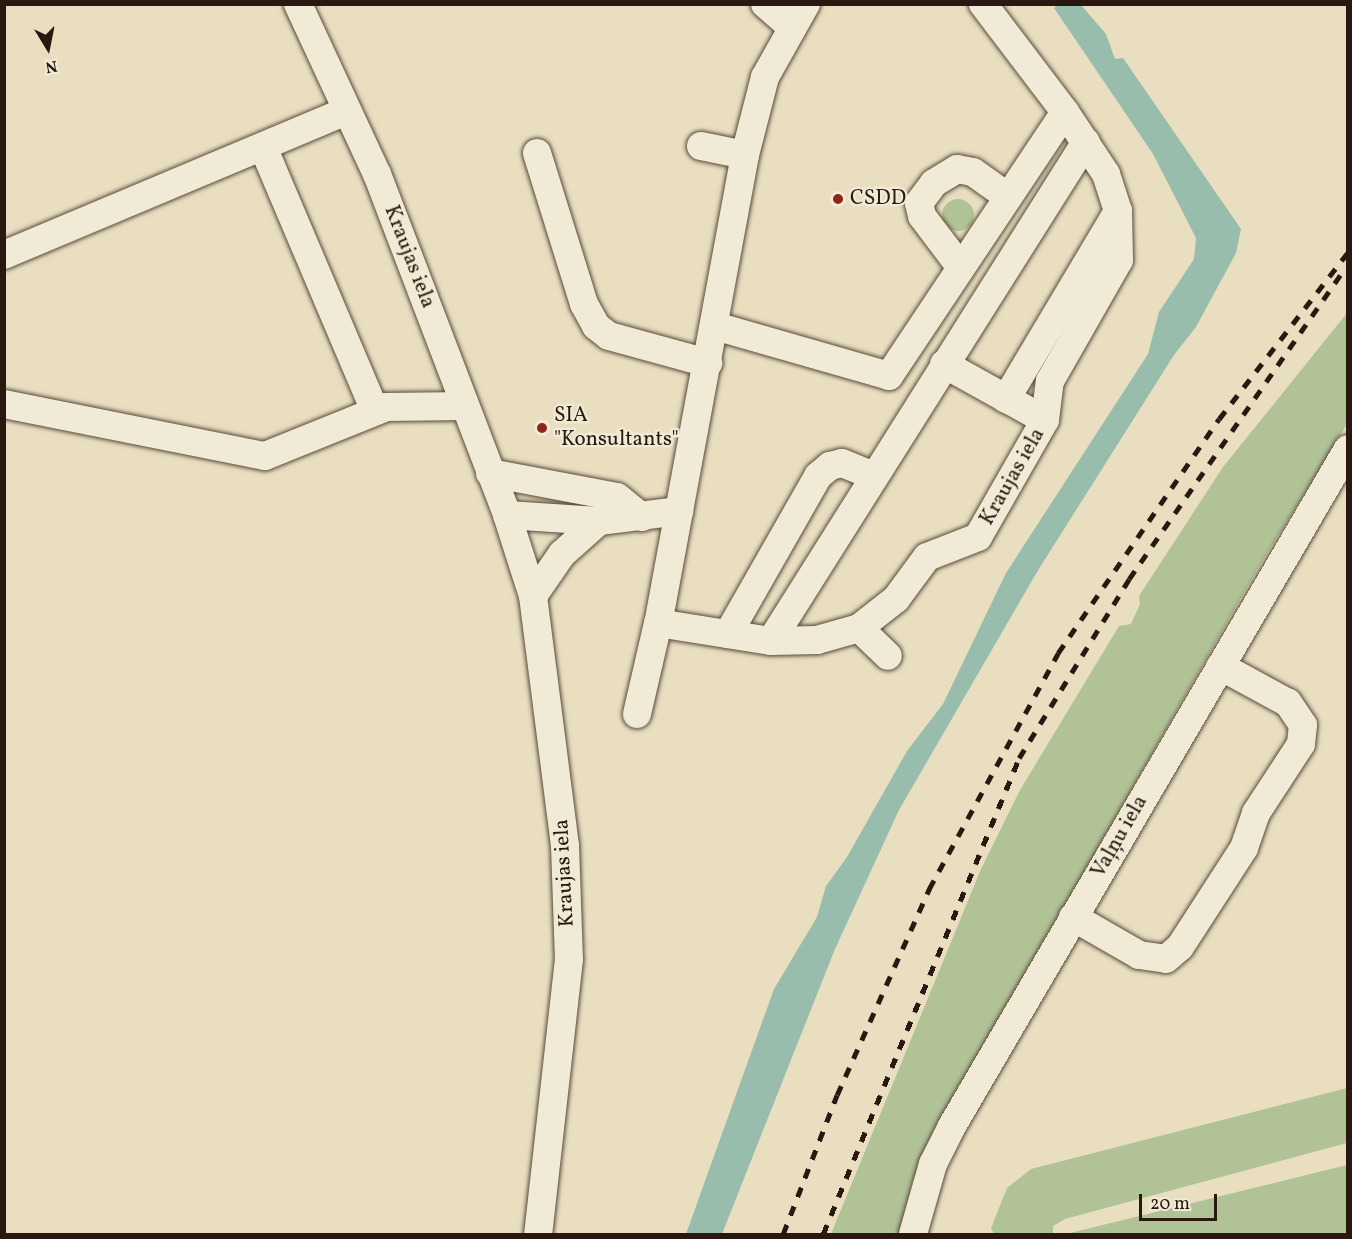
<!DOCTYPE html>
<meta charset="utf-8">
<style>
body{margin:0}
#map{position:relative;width:1352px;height:1239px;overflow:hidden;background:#e9dfc0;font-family:Vollkorn,serif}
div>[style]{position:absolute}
.green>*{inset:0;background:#b1c396}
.round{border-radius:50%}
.water>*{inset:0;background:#99bdac}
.roads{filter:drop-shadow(0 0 2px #594a3b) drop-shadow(0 0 2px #594a3b)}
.minor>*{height:28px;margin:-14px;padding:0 14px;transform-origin:14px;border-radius:14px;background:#f1ead6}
.rail>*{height:4.5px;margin-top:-2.25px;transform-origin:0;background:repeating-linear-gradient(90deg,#29180f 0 10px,transparent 0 20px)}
.dots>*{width:16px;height:16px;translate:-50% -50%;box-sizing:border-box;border:3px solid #f1ead6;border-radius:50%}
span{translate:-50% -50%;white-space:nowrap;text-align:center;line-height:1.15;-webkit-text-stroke:4.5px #f1ead6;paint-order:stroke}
.poi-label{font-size:21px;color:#29180f}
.left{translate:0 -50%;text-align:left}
.street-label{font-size:21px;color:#29180f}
.frame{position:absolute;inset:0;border:6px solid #29180f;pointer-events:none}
.north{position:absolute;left:18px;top:18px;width:60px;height:60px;-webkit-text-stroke:4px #f1ead6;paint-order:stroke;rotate:170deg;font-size:16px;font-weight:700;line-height:24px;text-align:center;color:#29180f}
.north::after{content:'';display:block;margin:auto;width:21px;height:27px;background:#29180f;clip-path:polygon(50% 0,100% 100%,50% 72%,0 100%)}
.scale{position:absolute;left:1139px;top:1194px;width:78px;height:27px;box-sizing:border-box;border:3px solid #29180f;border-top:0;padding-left:8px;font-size:18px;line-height:21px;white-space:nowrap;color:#29180f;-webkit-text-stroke:4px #f1ead6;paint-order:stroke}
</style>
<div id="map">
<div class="green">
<div class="round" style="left:942px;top:199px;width:32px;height:32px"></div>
<div style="clip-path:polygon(1347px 313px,1347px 424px,1261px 563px,941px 1122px,912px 1183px,900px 1234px,831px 1234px,981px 869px,1020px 790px,1119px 626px,1131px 624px,1140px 604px,1139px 596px,1223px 467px)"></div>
<div style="clip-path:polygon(1347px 1088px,1347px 1143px,1065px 1219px,1053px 1226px,1053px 1234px,994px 1234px,991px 1228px,1007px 1188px,1031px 1169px)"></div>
<div style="clip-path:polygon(1347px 1165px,1347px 1234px,1066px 1234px)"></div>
</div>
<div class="water">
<div style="clip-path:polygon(1057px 5px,1081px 5px,1106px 34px,1115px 59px,1123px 58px,1241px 229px,1236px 253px,1196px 327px,1174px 355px,1037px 572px,899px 810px,835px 949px,722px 1234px,686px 1234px,774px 989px,817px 917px,826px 886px,847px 857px,907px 751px,943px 704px,1006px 573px,1148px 354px,1159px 312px,1194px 259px,1196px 238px,1153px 154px,1054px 8px)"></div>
</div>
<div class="roads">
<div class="minor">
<div style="left:298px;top:4px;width:187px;rotate:65.1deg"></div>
<div style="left:377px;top:174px;width:365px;rotate:69.1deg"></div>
<div style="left:507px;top:515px;width:85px;rotate:72.2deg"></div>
<div style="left:533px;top:596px;width:252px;rotate:82.7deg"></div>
<div style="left:565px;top:846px;width:113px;rotate:88deg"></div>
<div style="left:569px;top:959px;width:277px;rotate:96.4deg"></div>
<div style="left:765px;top:4px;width:35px;rotate:41deg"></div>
<div style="left:806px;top:4px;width:84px;rotate:119.3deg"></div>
<div style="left:765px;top:77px;width:81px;rotate:104.4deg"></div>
<div style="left:745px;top:155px;width:476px;rotate:100.5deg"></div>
<div style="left:658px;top:623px;width:114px;rotate:9.1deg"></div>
<div style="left:771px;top:641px;width:46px;rotate:-1.2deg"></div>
<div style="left:817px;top:640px;width:44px;rotate:-15.9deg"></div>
<div style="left:859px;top:628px;width:47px;rotate:-38.1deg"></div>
<div style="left:896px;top:599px;width:52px;rotate:-53.6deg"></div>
<div style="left:927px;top:557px;width:55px;rotate:-21.4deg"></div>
<div style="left:978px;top:537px;width:135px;rotate:-60.2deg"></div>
<div style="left:1045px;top:420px;width:39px;rotate:-83deg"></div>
<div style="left:1050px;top:381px;width:139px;rotate:-60.3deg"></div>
<div style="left:1119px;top:260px;width:49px;rotate:-91.2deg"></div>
<div style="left:1118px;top:211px;width:39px;rotate:-108deg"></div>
<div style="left:1106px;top:174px;width:74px;rotate:-123.5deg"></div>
<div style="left:1065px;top:112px;width:136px;rotate:-127.2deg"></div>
<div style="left:701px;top:146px;width:45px;rotate:11.6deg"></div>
<div style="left:263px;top:147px;width:287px;rotate:67deg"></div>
<div style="left:537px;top:153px;width:158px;rotate:72.7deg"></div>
<div style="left:584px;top:304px;width:25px;rotate:61deg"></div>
<div style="left:596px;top:326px;width:16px;rotate:38deg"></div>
<div style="left:609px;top:336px;width:103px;rotate:15.3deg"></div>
<div style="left:4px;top:255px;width:372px;rotate:-22.8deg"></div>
<div style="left:959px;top:265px;width:61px;rotate:-127.1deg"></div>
<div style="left:922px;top:216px;width:13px;rotate:-103deg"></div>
<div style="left:919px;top:203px;width:25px;rotate:-53deg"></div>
<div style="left:934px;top:183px;width:27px;rotate:-31deg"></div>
<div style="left:957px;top:169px;width:16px;rotate:11deg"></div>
<div style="left:973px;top:172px;width:43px;rotate:35.5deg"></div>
<div style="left:715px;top:326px;width:181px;rotate:16deg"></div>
<div style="left:889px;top:376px;width:317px;rotate:-56.3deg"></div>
<div style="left:944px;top:364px;width:115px;rotate:29deg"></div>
<div style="left:1006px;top:399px;width:219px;rotate:-59.2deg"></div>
<div style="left:4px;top:404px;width:266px;rotate:11.3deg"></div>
<div style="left:265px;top:456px;width:131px;rotate:-22deg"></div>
<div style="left:386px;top:407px;width:79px;rotate:-0.7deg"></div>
<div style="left:490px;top:473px;width:129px;rotate:10.7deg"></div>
<div style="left:617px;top:497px;width:32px;rotate:39deg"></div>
<div style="left:507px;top:515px;width:92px;rotate:3.7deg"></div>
<div style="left:599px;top:521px;width:81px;rotate:-7.1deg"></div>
<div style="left:533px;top:596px;width:51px;rotate:-55.4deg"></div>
<div style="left:562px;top:554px;width:50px;rotate:-41.7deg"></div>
<div style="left:859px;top:628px;width:40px;rotate:44deg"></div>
<div style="left:728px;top:634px;width:182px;rotate:-60.3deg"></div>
<div style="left:818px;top:476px;width:16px;rotate:-40deg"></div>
<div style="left:830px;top:466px;width:12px;rotate:-14deg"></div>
<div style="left:842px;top:463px;width:35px;rotate:22deg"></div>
<div style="left:771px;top:641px;width:590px;rotate:-57.74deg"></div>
<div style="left:637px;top:714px;width:93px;rotate:-77deg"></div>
<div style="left:1073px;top:917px;width:76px;rotate:29.9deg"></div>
<div style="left:1139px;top:955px;width:27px;rotate:8deg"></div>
<div style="left:1166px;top:959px;width:18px;rotate:-41deg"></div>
<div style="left:1180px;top:947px;width:118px;rotate:-57.1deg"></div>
<div style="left:1244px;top:848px;width:37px;rotate:-71deg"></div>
<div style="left:1256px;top:813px;width:82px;rotate:-56.9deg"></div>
<div style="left:1301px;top:744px;width:19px;rotate:-84deg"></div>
<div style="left:1303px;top:725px;width:27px;rotate:-124deg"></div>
<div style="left:1288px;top:703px;width:77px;rotate:-151.4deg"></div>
<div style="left:913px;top:1234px;width:73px;rotate:-74.1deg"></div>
<div style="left:933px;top:1164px;width:42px;rotate:-63.4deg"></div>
<div style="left:952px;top:1126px;width:784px;rotate:-59.68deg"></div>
</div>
</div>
<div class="rail">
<div style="left:783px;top:1234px;width:149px;rotate:-68.8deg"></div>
<div style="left:837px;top:1095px;width:226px;rotate:-65.9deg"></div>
<div style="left:929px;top:889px;width:269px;rotate:-61.3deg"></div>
<div style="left:1058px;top:653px;width:284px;rotate:-55.5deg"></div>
<div style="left:1219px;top:419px;width:211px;rotate:-52.3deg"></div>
<div style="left:823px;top:1234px;width:515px;rotate:-67.62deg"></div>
<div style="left:1019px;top:758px;width:210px;rotate:-58.4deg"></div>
<div style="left:1129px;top:579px;width:379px;rotate:-55.2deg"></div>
</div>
<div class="dots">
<div style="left:838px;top:199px;background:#8f2418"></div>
<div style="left:542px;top:428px;background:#8f2418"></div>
</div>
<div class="poi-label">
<span class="left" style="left:850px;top:199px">CSDD</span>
<span class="left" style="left:554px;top:428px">SIA<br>"Konsultants"</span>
</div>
<div class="street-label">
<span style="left:409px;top:257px;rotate:69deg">Kraujas iela</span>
<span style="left:1013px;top:477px;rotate:-60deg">Kraujas iela</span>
<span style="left:1120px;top:837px;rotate:-60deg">Vaļņu iela</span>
<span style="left:565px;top:873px;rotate:-93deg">Kraujas iela</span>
</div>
<div class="frame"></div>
<div class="north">N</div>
<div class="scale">20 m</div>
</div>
